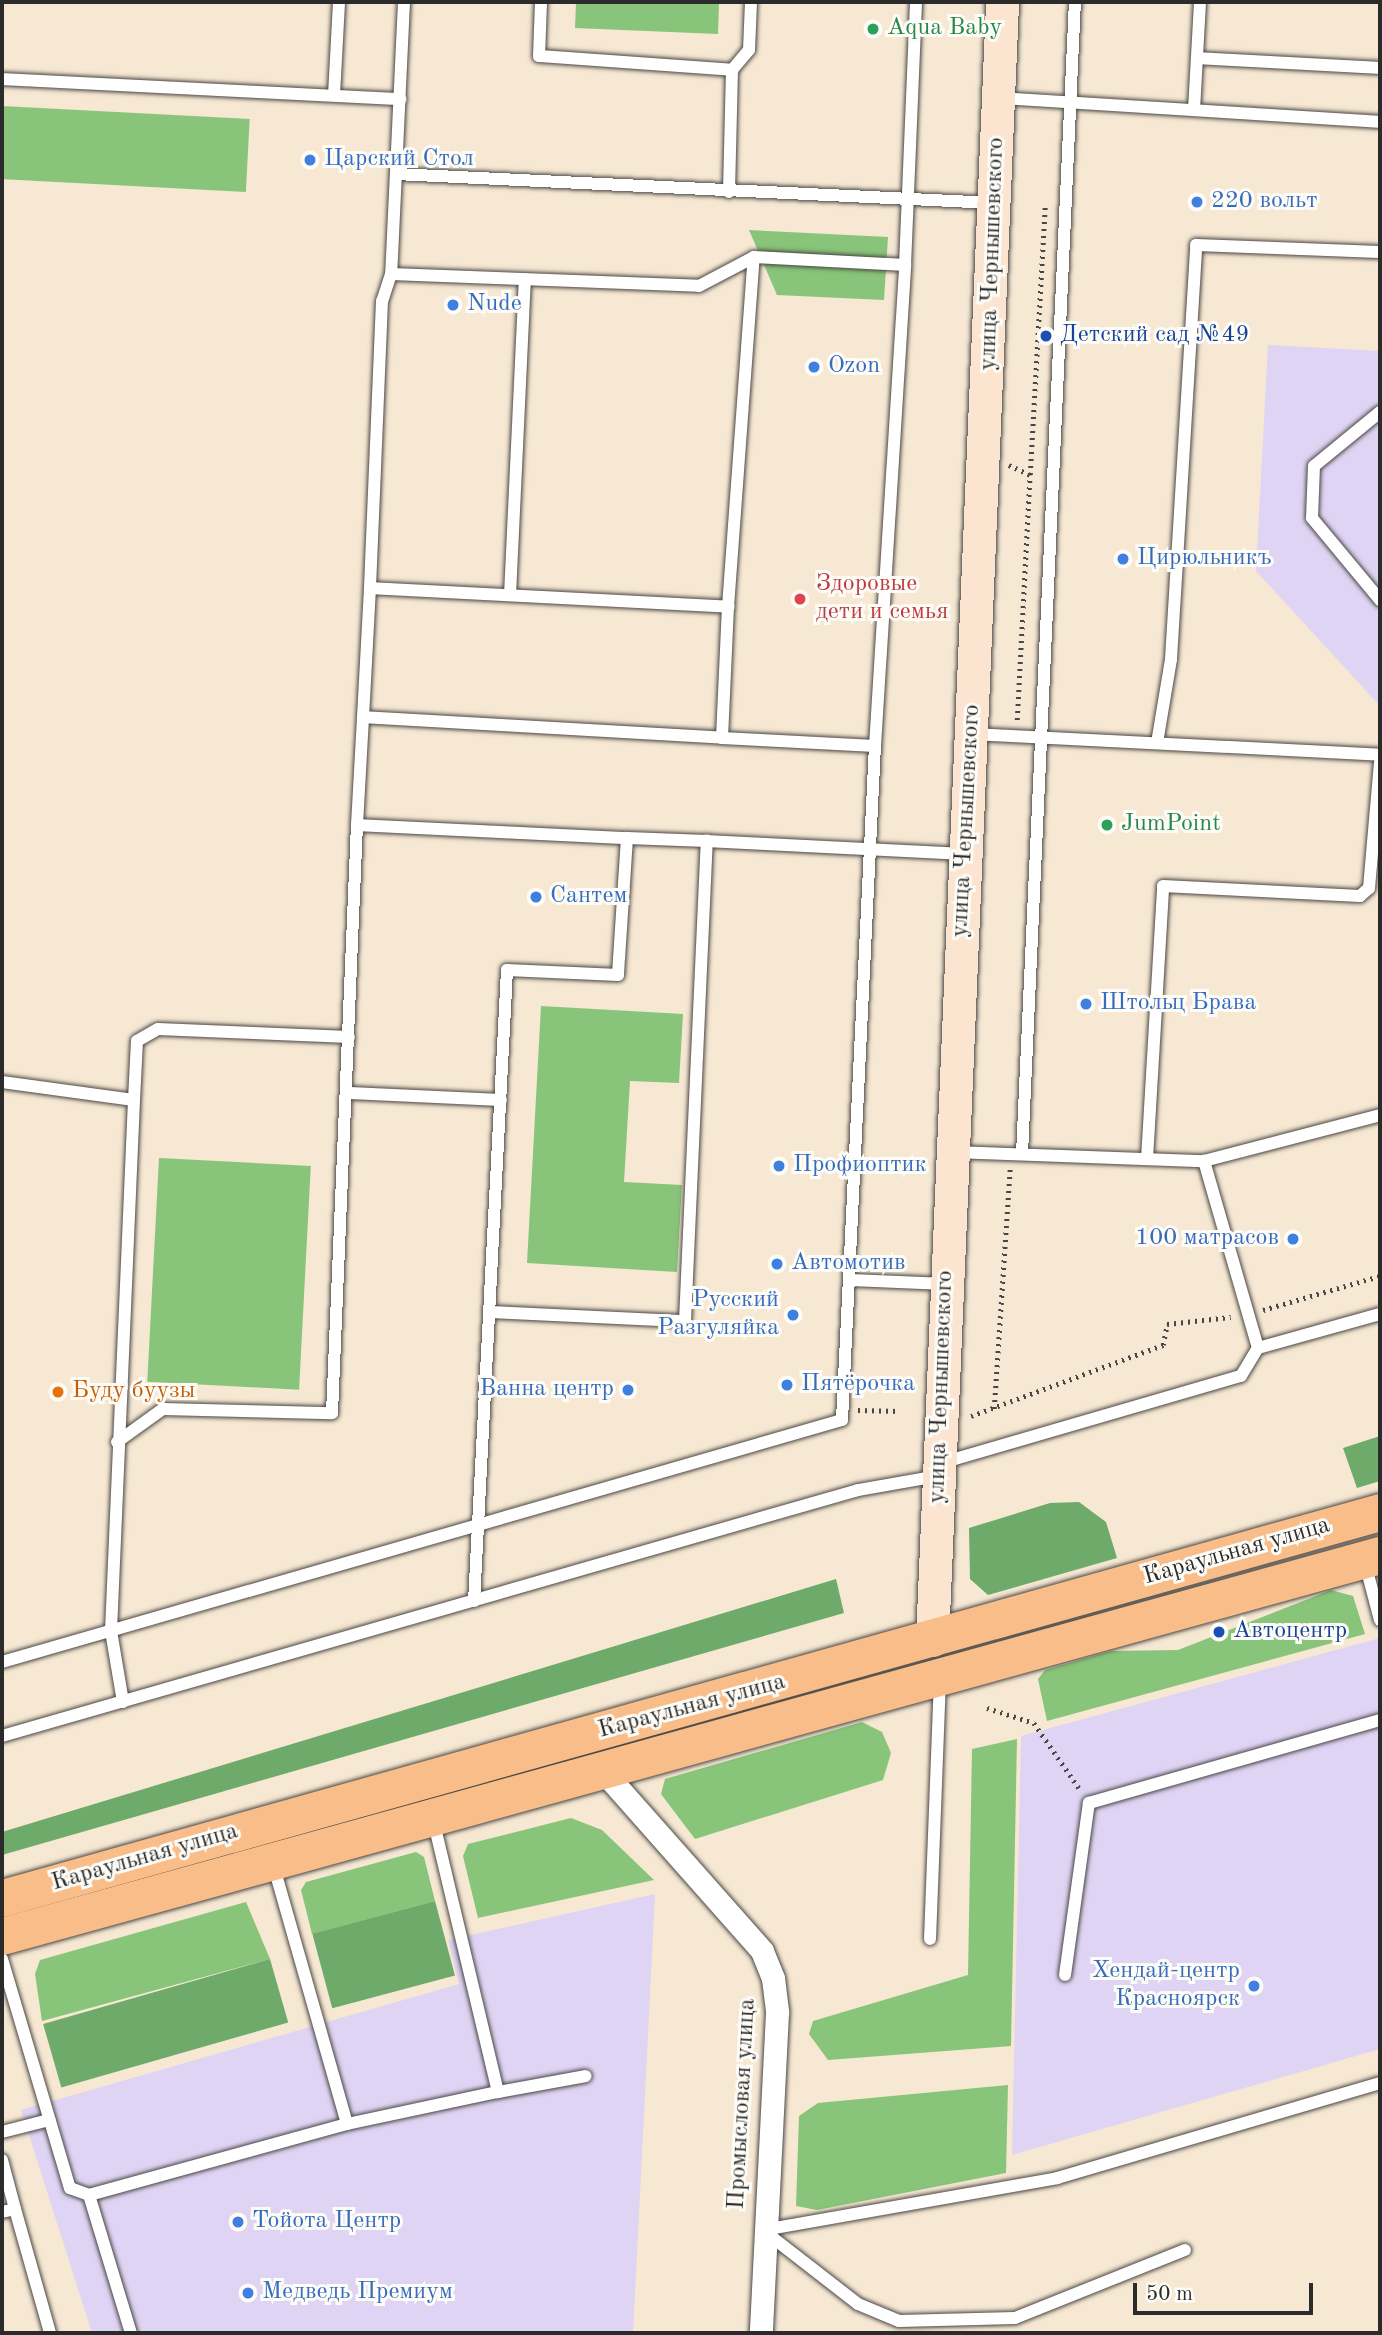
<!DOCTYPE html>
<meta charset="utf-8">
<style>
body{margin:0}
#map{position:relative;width:1382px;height:2335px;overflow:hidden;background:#f6e8d3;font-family:"Old Standard TT",serif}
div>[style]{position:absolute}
.built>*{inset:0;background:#e0d4f4}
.green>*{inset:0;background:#88c479;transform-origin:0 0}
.forest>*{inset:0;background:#6eaa69;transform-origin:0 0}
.path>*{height:4.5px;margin-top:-2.25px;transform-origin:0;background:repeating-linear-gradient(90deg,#494744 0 2px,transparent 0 7px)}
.roads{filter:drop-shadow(0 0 2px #494744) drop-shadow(0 0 2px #494744)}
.service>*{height:12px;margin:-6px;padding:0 6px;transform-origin:6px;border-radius:6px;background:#fff}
.minor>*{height:23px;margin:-11.5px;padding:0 11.5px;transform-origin:11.5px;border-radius:11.5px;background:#fff}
.secondary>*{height:33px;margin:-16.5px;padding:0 16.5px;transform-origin:16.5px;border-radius:16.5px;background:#fce5d0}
.primary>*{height:37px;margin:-18.5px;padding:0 18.5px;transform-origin:18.5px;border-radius:18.5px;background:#f8bd89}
.dots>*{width:19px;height:19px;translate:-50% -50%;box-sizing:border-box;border:4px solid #fdfcf7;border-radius:50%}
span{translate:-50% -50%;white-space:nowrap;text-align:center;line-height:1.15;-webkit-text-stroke:6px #fdfcf7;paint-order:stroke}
.leisure-label{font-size:24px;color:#27864d}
.left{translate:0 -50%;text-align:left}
.shop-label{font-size:24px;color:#366cbe}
.right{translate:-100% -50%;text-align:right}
.street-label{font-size:24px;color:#2b2b2b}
.transit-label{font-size:24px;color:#164399}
.health-label{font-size:24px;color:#be3a42}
.food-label{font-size:24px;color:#c56008}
.frame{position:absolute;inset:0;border:4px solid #2b2b2b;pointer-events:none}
.scale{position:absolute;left:1133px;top:2283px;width:180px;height:32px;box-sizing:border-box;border:4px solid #2b2b2b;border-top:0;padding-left:9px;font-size:21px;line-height:24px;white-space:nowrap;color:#2b2b2b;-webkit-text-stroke:5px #fdfcf7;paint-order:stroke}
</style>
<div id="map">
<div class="built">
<div style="clip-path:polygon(1268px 345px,1380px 351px,1380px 706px,1256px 571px)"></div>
<div style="clip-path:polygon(1380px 1638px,1380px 2049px,1012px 2155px,1021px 1736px)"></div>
<div style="clip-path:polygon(655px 1894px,633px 2333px,92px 2333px,21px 2110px,459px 1984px,448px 1940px)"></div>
</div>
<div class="green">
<div style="clip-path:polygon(576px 2px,719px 2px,718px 34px,575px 28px)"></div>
<div style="left:2px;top:106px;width:248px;height:73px;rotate:3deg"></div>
<div style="clip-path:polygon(749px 230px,888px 237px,884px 300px,777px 295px)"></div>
<div style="clip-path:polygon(541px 1006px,683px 1014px,679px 1083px,630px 1081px,624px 1182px,682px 1185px,677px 1272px,527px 1263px)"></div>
<div style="left:159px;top:1158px;width:152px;height:224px;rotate:3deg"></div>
<div style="clip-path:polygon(1331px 1590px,1353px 1596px,1365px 1634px,1047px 1721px,1038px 1679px,1045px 1670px,1111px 1651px,1178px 1650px)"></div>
<div style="clip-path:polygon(862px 1722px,882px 1732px,891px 1753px,883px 1780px,695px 1839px,661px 1794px,665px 1779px)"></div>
<div style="clip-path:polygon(1017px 1739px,1011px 2046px,828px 2060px,809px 2034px,813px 2021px,968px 1975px,972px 1749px)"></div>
<div style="clip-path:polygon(571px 1818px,602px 1830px,654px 1880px,478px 1918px,463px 1856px,468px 1844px)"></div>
<div style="clip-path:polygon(416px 1852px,424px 1857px,435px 1901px,312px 1934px,301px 1890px,306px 1882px)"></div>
<div style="clip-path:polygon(246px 1902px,270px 1959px,42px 2021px,35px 1974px,40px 1960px)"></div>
<div style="clip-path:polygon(1008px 2085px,1006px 2173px,817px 2210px,796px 2206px,799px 2116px,818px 2103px)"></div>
</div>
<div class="forest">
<div style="clip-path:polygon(1380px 1436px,1380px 1481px,1357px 1488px,1343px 1448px)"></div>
<div style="clip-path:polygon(1079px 1502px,1106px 1522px,1117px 1558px,988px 1595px,970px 1579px,969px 1528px,1050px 1503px)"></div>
<div style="clip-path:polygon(836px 1579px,844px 1613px,2px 1855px,2px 1832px)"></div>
<div style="left:435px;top:1901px;width:77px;height:127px;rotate:75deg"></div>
<div style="left:270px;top:1959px;width:66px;height:236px;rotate:74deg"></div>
</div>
<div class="path">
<div style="left:1009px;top:465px;width:23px;rotate:25deg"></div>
<div style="left:1030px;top:475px;width:272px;rotate:-86.8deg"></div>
<div style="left:1017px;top:720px;width:245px;rotate:-87deg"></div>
<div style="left:1263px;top:1310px;width:122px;rotate:-16.2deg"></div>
<div style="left:994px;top:1409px;width:241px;rotate:-86.2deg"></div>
<div style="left:858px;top:1410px;width:41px;rotate:1.4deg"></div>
<div style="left:971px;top:1416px;width:205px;rotate:-20.3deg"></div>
<div style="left:1163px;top:1345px;width:21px;rotate:-79deg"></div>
<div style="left:1167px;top:1324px;width:64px;rotate:-6.2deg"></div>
<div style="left:987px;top:1708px;width:49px;rotate:17.7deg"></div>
<div style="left:1034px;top:1723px;width:79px;rotate:55.3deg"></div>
</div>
<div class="roads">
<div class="service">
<div style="left:404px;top:2px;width:272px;rotate:92.7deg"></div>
<div style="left:391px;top:274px;width:308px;rotate:2.2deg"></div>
<div style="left:699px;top:286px;width:62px;rotate:-27.8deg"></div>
<div style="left:754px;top:257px;width:151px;rotate:3deg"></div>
<div style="left:905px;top:265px;width:263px;rotate:-87.6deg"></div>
<div style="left:541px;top:2px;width:54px;rotate:92.1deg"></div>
<div style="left:539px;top:56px;width:194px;rotate:4.1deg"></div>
<div style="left:1197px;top:58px;width:183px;rotate:3.1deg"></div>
<div style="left:2px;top:79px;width:399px;rotate:2.9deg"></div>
<div style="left:334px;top:95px;width:93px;rotate:-86.9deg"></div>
<div style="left:1000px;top:98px;width:381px;rotate:3.6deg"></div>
<div style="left:1194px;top:110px;width:108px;rotate:-86.8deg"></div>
<div style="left:396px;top:174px;width:598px;rotate:2.78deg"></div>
<div style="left:729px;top:192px;width:122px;rotate:-88.6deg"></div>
<div style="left:732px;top:70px;width:26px;rotate:-50deg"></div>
<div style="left:749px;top:50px;width:48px;rotate:-87.6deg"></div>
<div style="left:391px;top:274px;width:28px;rotate:108deg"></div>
<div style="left:382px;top:301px;width:287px;rotate:92.4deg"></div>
<div style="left:370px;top:588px;width:359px;rotate:3deg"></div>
<div style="left:728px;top:607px;width:351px;rotate:-85.8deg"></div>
<div style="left:1380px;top:412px;width:85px;rotate:140.7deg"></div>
<div style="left:1314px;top:466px;width:52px;rotate:92.2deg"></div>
<div style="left:1312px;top:518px;width:107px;rotate:50.3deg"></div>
<div style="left:370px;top:588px;width:129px;rotate:93.1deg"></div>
<div style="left:363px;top:717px;width:360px;rotate:3.3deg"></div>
<div style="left:722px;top:738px;width:131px;rotate:-87.4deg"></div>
<div style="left:510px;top:595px;width:316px;rotate:-87.3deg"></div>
<div style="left:972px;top:734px;width:409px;rotate:2.9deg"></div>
<div style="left:722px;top:738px;width:153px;rotate:3deg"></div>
<div style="left:875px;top:746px;width:482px;rotate:-86.4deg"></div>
<div style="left:1157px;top:743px;width:85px;rotate:-80.5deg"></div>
<div style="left:1171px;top:659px;width:415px;rotate:-86.5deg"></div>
<div style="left:1196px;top:245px;width:184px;rotate:2.2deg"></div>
<div style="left:357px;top:825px;width:108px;rotate:-86.8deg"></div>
<div style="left:627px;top:838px;width:80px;rotate:2.1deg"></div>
<div style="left:2px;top:1082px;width:133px;rotate:7.8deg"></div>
<div style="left:134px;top:1100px;width:531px;rotate:92.48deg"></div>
<div style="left:111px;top:1631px;width:72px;rotate:80.4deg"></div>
<div style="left:350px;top:1093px;width:151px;rotate:2.7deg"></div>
<div style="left:134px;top:1100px;width:59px;rotate:-87.1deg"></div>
<div style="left:137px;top:1041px;width:24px;rotate:-30deg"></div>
<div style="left:158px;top:1029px;width:191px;rotate:2.4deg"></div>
<div style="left:953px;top:1152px;width:251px;rotate:2.1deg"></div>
<div style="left:1022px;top:1154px;width:1153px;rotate:-87.37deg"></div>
<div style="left:1147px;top:1159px;width:273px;rotate:-86.6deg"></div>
<div style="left:1163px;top:886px;width:197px;rotate:2.9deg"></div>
<div style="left:1360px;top:896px;width:12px;rotate:-42deg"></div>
<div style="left:1369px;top:888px;width:126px;rotate:-85deg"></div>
<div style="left:851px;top:1280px;width:95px;rotate:2.4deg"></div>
<div style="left:491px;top:1312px;width:194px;rotate:2.7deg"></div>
<div style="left:685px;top:1321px;width:481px;rotate:-87.4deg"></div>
<div style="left:707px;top:841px;width:257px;rotate:2.9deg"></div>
<div style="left:1258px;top:1348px;width:195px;rotate:-106.1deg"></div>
<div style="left:1204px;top:1161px;width:182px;rotate:-14.6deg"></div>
<div style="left:117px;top:1442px;width:57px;rotate:-35.7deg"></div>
<div style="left:163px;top:1409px;width:169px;rotate:1.4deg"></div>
<div style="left:332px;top:1413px;width:589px;rotate:-87.57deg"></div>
<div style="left:357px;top:825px;width:270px;rotate:2.8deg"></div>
<div style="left:627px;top:838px;width:137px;rotate:93.8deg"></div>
<div style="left:618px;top:975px;width:111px;rotate:-177.4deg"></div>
<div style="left:507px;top:970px;width:632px;rotate:92.99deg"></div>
<div style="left:941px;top:1463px;width:312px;rotate:-16.2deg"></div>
<div style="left:1241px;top:1376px;width:33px;rotate:-59deg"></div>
<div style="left:1258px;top:1348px;width:127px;rotate:-15.6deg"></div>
<div style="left:1365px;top:1563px;width:59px;rotate:75.3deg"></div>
<div style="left:2px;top:1662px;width:874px;rotate:-16.07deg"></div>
<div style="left:842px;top:1420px;width:675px;rotate:-87.2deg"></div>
<div style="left:2px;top:1736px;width:891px;rotate:-16.03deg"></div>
<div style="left:858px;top:1490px;width:80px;rotate:-10deg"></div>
<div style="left:273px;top:1864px;width:270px;rotate:74.1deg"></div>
<div style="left:930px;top:1939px;width:259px;rotate:-87.8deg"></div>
<div style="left:2px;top:1959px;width:239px;rotate:73.5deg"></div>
<div style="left:70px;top:2188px;width:20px;rotate:20deg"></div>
<div style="left:89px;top:2195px;width:144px;rotate:73.1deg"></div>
<div style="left:1065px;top:1975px;width:174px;rotate:-82.1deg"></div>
<div style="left:1089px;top:1803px;width:303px;rotate:-15.9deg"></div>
<div style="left:498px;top:2092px;width:89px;rotate:-10.3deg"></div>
<div style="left:2px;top:2132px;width:49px;rotate:-14.3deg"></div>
<div style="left:2px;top:2160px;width:51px;rotate:75.1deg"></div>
<div style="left:89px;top:2195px;width:268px;rotate:-15.4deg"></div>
<div style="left:347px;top:2124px;width:154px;rotate:-12deg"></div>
<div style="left:498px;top:2092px;width:281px;rotate:-103.4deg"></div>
<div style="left:2px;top:2212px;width:13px;rotate:-13deg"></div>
<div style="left:15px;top:2209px;width:129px;rotate:74.2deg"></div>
<div style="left:763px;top:2230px;width:299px;rotate:-10deg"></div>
<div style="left:1057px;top:2178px;width:337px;rotate:-16.4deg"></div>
<div style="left:764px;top:2231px;width:119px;rotate:37.8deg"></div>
<div style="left:858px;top:2304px;width:44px;rotate:22.5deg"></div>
<div style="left:899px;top:2321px;width:116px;rotate:-1.5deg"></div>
<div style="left:1015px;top:2318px;width:183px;rotate:-21.8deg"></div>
</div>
<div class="minor">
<div style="left:603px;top:1771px;width:240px;rotate:48.5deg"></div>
<div style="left:762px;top:1951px;width:29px;rotate:68deg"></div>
<div style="left:773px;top:1978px;width:35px;rotate:83deg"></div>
<div style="left:777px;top:2013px;width:320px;rotate:92.9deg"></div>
</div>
<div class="secondary">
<div style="left:932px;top:1640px;width:1639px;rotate:-87.55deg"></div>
</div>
<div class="primary">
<div style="left:2px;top:1898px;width:1431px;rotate:-15.65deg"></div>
<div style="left:2px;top:1936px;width:1430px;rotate:-15.46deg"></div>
</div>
</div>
<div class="dots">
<div style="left:873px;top:29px;background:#2e9e5b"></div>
<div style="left:310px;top:160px;background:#3f7fe0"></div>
<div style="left:1197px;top:202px;background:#3f7fe0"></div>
<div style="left:453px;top:305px;background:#3f7fe0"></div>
<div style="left:1046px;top:336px;background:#1a4fb4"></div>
<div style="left:814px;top:367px;background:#3f7fe0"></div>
<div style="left:1123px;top:559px;background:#3f7fe0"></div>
<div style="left:800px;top:599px;background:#e0444e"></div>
<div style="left:1107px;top:825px;background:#2e9e5b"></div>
<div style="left:536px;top:897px;background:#3f7fe0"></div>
<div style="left:1086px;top:1004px;background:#3f7fe0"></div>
<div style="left:779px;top:1166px;background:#3f7fe0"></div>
<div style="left:1293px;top:1239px;background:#3f7fe0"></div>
<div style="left:777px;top:1264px;background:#3f7fe0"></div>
<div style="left:793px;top:1315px;background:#3f7fe0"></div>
<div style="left:787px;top:1385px;background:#3f7fe0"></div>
<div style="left:628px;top:1390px;background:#3f7fe0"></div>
<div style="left:58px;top:1392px;background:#e8710a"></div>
<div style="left:1219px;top:1632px;background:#1a4fb4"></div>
<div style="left:1254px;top:1986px;background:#3f7fe0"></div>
<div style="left:238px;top:2222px;background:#3f7fe0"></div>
<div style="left:248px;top:2293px;background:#3f7fe0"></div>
</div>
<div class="leisure-label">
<span class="left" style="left:887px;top:29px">Aqua Baby</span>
<span class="left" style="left:1121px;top:825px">JumPoint</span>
</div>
<div class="shop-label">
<span class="left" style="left:324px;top:160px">Царский Стол</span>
<span class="left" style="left:1211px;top:202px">220 вольт</span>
<span class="left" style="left:467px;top:305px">Nude</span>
<span class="left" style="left:828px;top:367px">Ozon</span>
<span class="left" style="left:1137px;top:559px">Цирюльникъ</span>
<span class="left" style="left:550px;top:897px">Сантем</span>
<span class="left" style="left:1100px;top:1004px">Штольц Брава</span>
<span class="left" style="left:793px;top:1166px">Профиоптик</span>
<span class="right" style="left:1279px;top:1239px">100 матрасов</span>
<span class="left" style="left:791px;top:1264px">Автомотив</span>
<span class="right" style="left:779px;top:1315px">Русский<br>Разгуляйка</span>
<span class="left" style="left:801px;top:1385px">Пятёрочка</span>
<span class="right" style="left:614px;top:1390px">Ванна центр</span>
<span class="right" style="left:1240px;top:1986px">Хендай-центр<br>Красноярск</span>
<span class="left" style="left:252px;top:2222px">Тойота Центр</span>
<span class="left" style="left:262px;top:2293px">Медведь Премиум</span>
</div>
<div class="street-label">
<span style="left:993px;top:254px;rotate:-88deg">улица Чернышевского</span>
<span style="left:967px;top:821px;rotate:-87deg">улица Чернышевского</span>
<span style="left:942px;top:1387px;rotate:-88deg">улица Чернышевского</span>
<span style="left:1237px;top:1552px;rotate:-16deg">Караульная улица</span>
<span style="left:692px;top:1707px;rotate:-15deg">Караульная улица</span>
<span style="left:145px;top:1858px;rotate:-16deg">Караульная улица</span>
<span style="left:743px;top:2104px;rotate:-87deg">Промысловая улица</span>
</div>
<div class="transit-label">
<span class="left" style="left:1060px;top:336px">Детский сад №49</span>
<span class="left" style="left:1233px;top:1632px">Автоцентр</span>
</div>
<div class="health-label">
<span class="left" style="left:816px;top:599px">Здоровые<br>дети и семья</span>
</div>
<div class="food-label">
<span class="left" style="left:72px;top:1392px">Буду буузы</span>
</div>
<div class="frame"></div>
<div class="scale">50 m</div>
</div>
